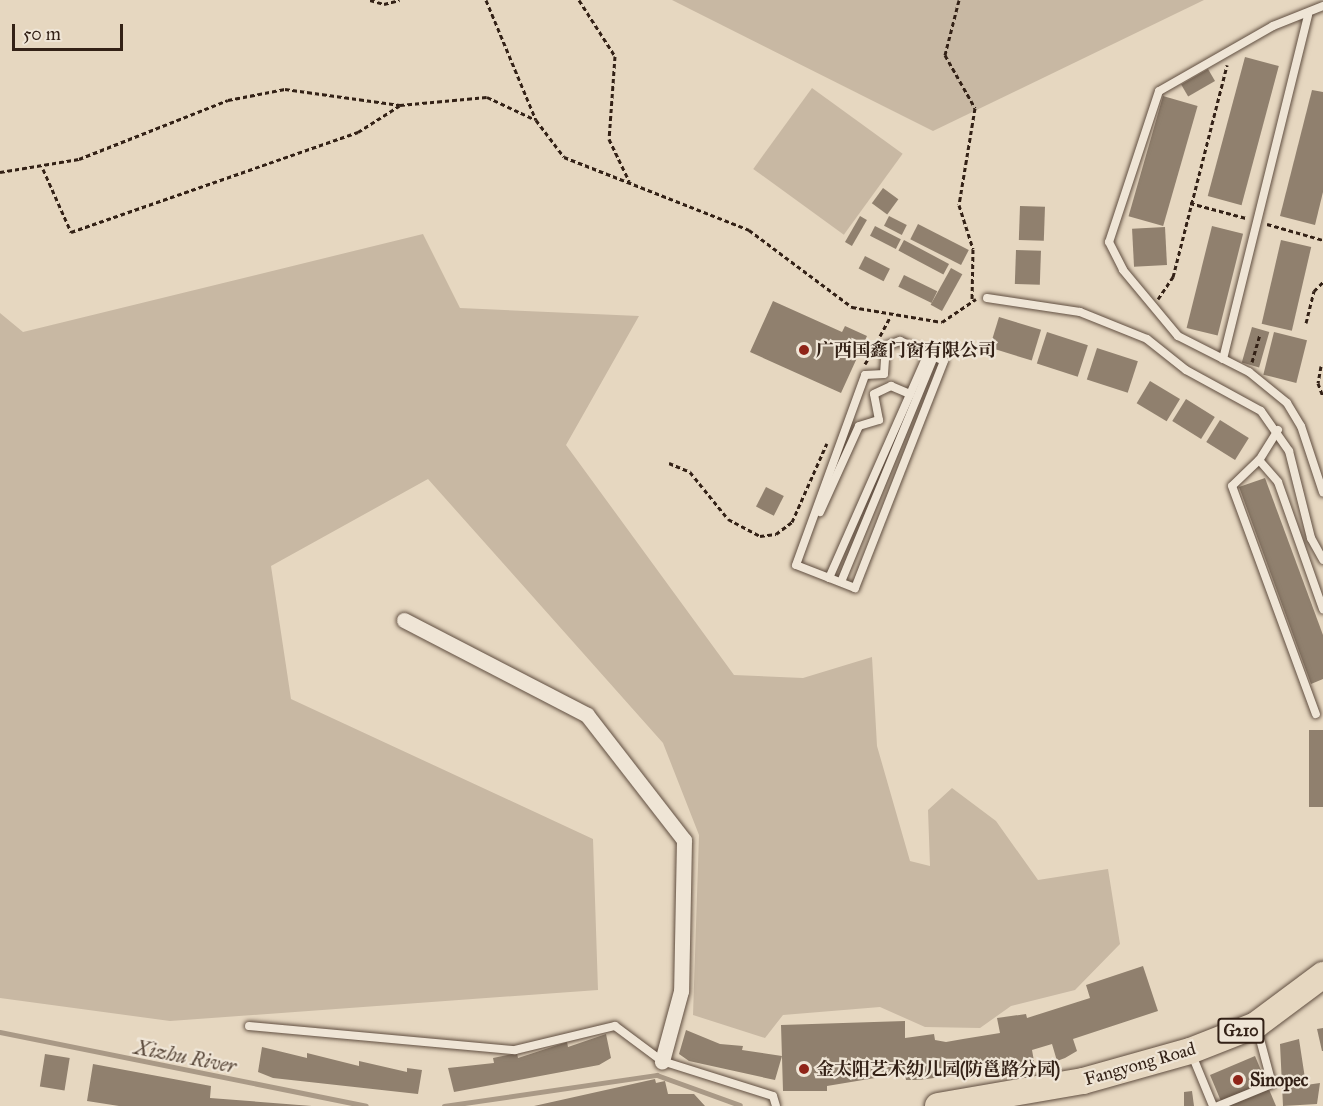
<!DOCTYPE html>
<meta charset="utf-8">
<style>
body{margin:0}
#map{position:relative;width:1323px;height:1106px;overflow:hidden;background:#e6d7c0;font-family:"IM FELL Great Primer","Noto Serif SC",serif}
div>[style]{position:absolute}
.green>*{inset:0;background:#c8b8a3;transform-origin:0 0}
.stream>*{height:4.5px;margin:-2.25px;padding:0 2.25px;transform-origin:2.25px;border-radius:2.25px;background:#a99986}
.building>*{inset:0;background:#90806e;transform-origin:0 0}
.path>*{height:3px;margin-top:-1.5px;transform-origin:0;background:repeating-linear-gradient(90deg,#332116 0 4.5px,transparent 0 7.5px)}
.roads{filter:drop-shadow(0 0 2px #604e40) drop-shadow(0 0 2px #604e40)}
.service>*{height:8px;margin:-4px;padding:0 4px;transform-origin:4px;border-radius:4px;background:#efe5d6}
.minor>*{height:15px;margin:-7.5px;padding:0 7.5px;transform-origin:7.5px;border-radius:7.5px;background:#efe5d6}
.trunk>*{height:26px;margin:-13px;padding:0 13px;transform-origin:13px;border-radius:13px;background:#e6d7c0}
.dots>*{width:16px;height:16px;translate:-50% -50%;box-sizing:border-box;border:3px solid #efe5d6;border-radius:50%}
span{translate:-50% -50%;white-space:nowrap;text-align:center;line-height:1.15;-webkit-text-stroke:4.5px #efe5d6;paint-order:stroke}
.shield-label span{padding:2px 4px;background:#efe5d6;border:2px solid;border-radius:4px;-webkit-text-stroke-width:0}
.shield-label{font-size:16px;color:#332116;font-weight:700}
.poi-label{font-size:18px;color:#332116;font-weight:700}
.left{translate:0 -50%;text-align:left}
.street-label{font-size:18px;color:#332116}
.water-label{font-size:20px;color:#5c4b3d;font-style:italic}
.scale{position:absolute;left:12px;top:24px;width:111px;height:27px;box-sizing:border-box;border:3px solid #332116;border-top:0;padding-left:8px;font-size:18px;line-height:21px;white-space:nowrap;color:#332116;-webkit-text-stroke:4px #efe5d6;paint-order:stroke}
</style>
<div id="map">
<div class="green">
<div style="clip-path:polygon(672px 0,1204px 0,933px 131px)"></div>
<div style="left:812px;top:88px;width:112px;height:100px;rotate:36deg"></div>
<div style="clip-path:polygon(423px 234px,460px 308px,639px 316px,566px 445px,734px 675px,803px 678px,872px 657px,877px 746px,910px 861px,930px 866px,928px 810px,952px 788px,996px 821px,1038px 880px,1108px 869px,1120px 944px,1075px 990px,1011px 1006px,980px 1028px,925px 1027px,880px 1007px,783px 1015px,765px 1038px,693px 1015px,699px 835px,663px 743px,428px 479px,271px 566px,291px 699px,593px 839px,598px 990px,170px 1021px,0 998px,0 313px,23px 332px)"></div>
</div>
<div class="stream">
<div style="left:0;top:1032px;width:373px;rotate:11.4deg"></div>
<div style="left:444px;top:1106px;width:215px;rotate:-8.3deg"></div>
<div style="left:657px;top:1075px;width:88px;rotate:19.9deg"></div>
</div>
<div class="building">
<div style="left:1245px;top:57px;width:35px;height:144px;rotate:15deg"></div>
<div style="left:1208px;top:69px;width:14px;height:31px;rotate:60deg"></div>
<div style="clip-path:polygon(1312px 90px,1323px 92px,1323px 192px,1315px 225px,1280px 216px)"></div>
<div style="left:1163px;top:96px;width:36px;height:125px;rotate:16deg"></div>
<div style="left:883px;top:188px;width:19px;height:19px;rotate:36deg"></div>
<div style="left:1020px;top:206px;width:25px;height:34px;rotate:2deg"></div>
<div style="left:860px;top:216px;width:8px;height:30px;rotate:30deg"></div>
<div style="left:889px;top:216px;width:20px;height:11px;rotate:27deg"></div>
<div style="left:918px;top:224px;width:57px;height:17px;rotate:27deg"></div>
<div style="left:875px;top:226px;width:29px;height:11px;rotate:27deg"></div>
<div style="left:1212px;top:226px;width:32px;height:105px;rotate:14deg"></div>
<div style="left:1165px;top:227px;width:38px;height:33px;rotate:87deg"></div>
<div style="left:904px;top:240px;width:51px;height:12px;rotate:28deg"></div>
<div style="left:1281px;top:240px;width:31px;height:86px;rotate:13deg"></div>
<div style="left:1016px;top:250px;width:25px;height:34px;rotate:2deg"></div>
<div style="left:865px;top:256px;width:28px;height:14px;rotate:27deg"></div>
<div style="left:951px;top:268px;width:13px;height:42px;rotate:29deg"></div>
<div style="left:904px;top:275px;width:37px;height:13px;rotate:26deg"></div>
<div style="clip-path:polygon(773px 301px,842px 332px,845px 326px,867px 336px,841px 393px,750px 352px)"></div>
<div style="left:999px;top:317px;width:44px;height:32px;rotate:17deg"></div>
<div style="left:1252px;top:327px;width:18px;height:37px;rotate:16deg"></div>
<div style="left:1047px;top:332px;width:43px;height:33px;rotate:18deg"></div>
<div style="left:1274px;top:332px;width:34px;height:44px;rotate:14deg"></div>
<div style="left:1097px;top:348px;width:43px;height:33px;rotate:18deg"></div>
<div style="left:1150px;top:381px;width:35px;height:26px;rotate:31deg"></div>
<div style="left:1186px;top:399px;width:34px;height:26px;rotate:32deg"></div>
<div style="left:1220px;top:420px;width:34px;height:26px;rotate:32deg"></div>
<div style="clip-path:polygon(1265px 478px,1323px 635px,1323px 679px,1311px 684px,1239px 487px)"></div>
<div style="left:766px;top:487px;width:20px;height:22px;rotate:27deg"></div>
<div style="left:1309px;top:730px;width:14px;height:77px"></div>
<div style="clip-path:polygon(1143px 966px,1158px 1011px,1073px 1039px,1077px 1051px,1065px 1058px,1057px 1061px,1052px 1044px,1032px 1050px,1034px 1061px,1017px 1067px,919px 1080px,906px 1080px,905px 1073px,827px 1086px,827px 1091px,783px 1091px,781px 1025px,905px 1021px,905px 1038px,934px 1034px,935px 1040px,946px 1042px,963px 1039px,1000px 1033px,997px 1018px,1026px 1014px,1027px 1018px,1090px 998px,1086px 985px)"></div>
<div style="clip-path:polygon(1323px 1028px,1323px 1051px,1322px 1051px,1317px 1029px)"></div>
<div style="clip-path:polygon(686px 1030px,720px 1044px,743px 1046px,742px 1050px,782px 1056px,775px 1080px,689px 1061px,679px 1054px)"></div>
<div style="clip-path:polygon(606px 1034px,611px 1058px,599px 1065px,454px 1092px,448px 1068px,494px 1063px,493px 1058px,517px 1053px,518px 1058px,567px 1042px,568px 1047px)"></div>
<div style="clip-path:polygon(1299px 1039px,1306px 1085px,1320px 1083px,1317px 1104px,1283px 1106px,1280px 1044px)"></div>
<div style="clip-path:polygon(262px 1047px,307px 1058px,307px 1053px,359px 1066px,359px 1061px,407px 1072px,407px 1068px,422px 1070px,418px 1094px,273px 1078px,258px 1072px)"></div>
<div style="left:45px;top:1054px;width:25px;height:33px;rotate:9deg"></div>
<div style="clip-path:polygon(1255px 1056px,1276px 1106px,1223px 1106px,1210px 1075px)"></div>
<div style="clip-path:polygon(93px 1064px,211px 1086px,210px 1098px,312px 1106px,119px 1106px,87px 1101px)"></div>
<div style="clip-path:polygon(655px 1079px,656px 1083px,665px 1081px,668px 1094px,694px 1094px,705px 1106px,534px 1106px)"></div>
<div style="clip-path:polygon(1192px 1091px,1194px 1106px,1184px 1106px,1184px 1092px)"></div>
</div>
<div class="path">
<div style="left:370px;top:0;width:15px;rotate:16deg"></div>
<div style="left:384px;top:4px;width:16px;rotate:-14deg"></div>
<div style="left:486px;top:0;width:130px;rotate:67.4deg"></div>
<div style="left:536px;top:120px;width:46px;rotate:52.9deg"></div>
<div style="left:564px;top:157px;width:199px;rotate:21.5deg"></div>
<div style="left:749px;top:230px;width:129px;rotate:36.8deg"></div>
<div style="left:852px;top:307px;width:91px;rotate:9.5deg"></div>
<div style="left:942px;top:322px;width:41px;rotate:-34.1deg"></div>
<div style="left:579px;top:0;width:67px;rotate:57.3deg"></div>
<div style="left:615px;top:56px;width:83px;rotate:94.1deg"></div>
<div style="left:609px;top:139px;width:47px;rotate:64.5deg"></div>
<div style="left:959px;top:0;width:57px;rotate:104.3deg"></div>
<div style="left:945px;top:55px;width:61px;rotate:60.5deg"></div>
<div style="left:975px;top:108px;width:98px;rotate:99.4deg"></div>
<div style="left:959px;top:205px;width:46px;rotate:72.3deg"></div>
<div style="left:973px;top:249px;width:50px;rotate:91.1deg"></div>
<div style="left:43px;top:169px;width:69px;rotate:66deg"></div>
<div style="left:71px;top:232px;width:304px;rotate:-19.2deg"></div>
<div style="left:358px;top:132px;width:49px;rotate:-32.4deg"></div>
<div style="left:0;top:172px;width:80px;rotate:-9.3deg"></div>
<div style="left:79px;top:159px;width:160px;rotate:-21.6deg"></div>
<div style="left:228px;top:100px;width:58px;rotate:-10.9deg"></div>
<div style="left:285px;top:89px;width:116px;rotate:7.9deg"></div>
<div style="left:400px;top:105px;width:87px;rotate:-5.3deg"></div>
<div style="left:487px;top:97px;width:52px;rotate:25.1deg"></div>
<div style="left:1190px;top:203px;width:58px;rotate:15deg"></div>
<div style="left:1267px;top:224px;width:58px;rotate:15.9deg"></div>
<div style="left:1158px;top:299px;width:27px;rotate:-56deg"></div>
<div style="left:1173px;top:277px;width:219px;rotate:-75.7deg"></div>
<div style="left:1306px;top:323px;width:33px;rotate:-76deg"></div>
<div style="left:1314px;top:291px;width:13px;rotate:-45deg"></div>
<div style="left:880px;top:336px;width:21px;rotate:-62deg"></div>
<div style="left:1252px;top:362px;width:29px;rotate:-74deg"></div>
<div style="left:865px;top:364px;width:14px;rotate:-60deg"></div>
<div style="left:1321px;top:366px;width:17px;rotate:100deg"></div>
<div style="left:1318px;top:383px;width:15px;rotate:70deg"></div>
<div style="left:669px;top:463px;width:23px;rotate:23deg"></div>
<div style="left:690px;top:472px;width:60px;rotate:51deg"></div>
<div style="left:728px;top:519px;width:36px;rotate:28deg"></div>
<div style="left:760px;top:536px;width:16px;rotate:-7deg"></div>
<div style="left:776px;top:534px;width:20px;rotate:-37deg"></div>
<div style="left:792px;top:522px;width:86px;rotate:-66.1deg"></div>
</div>
<div class="roads">
<div class="service">
<div style="left:1323px;top:6px;width:54px;rotate:158.2deg"></div>
<div style="left:1273px;top:26px;width:131px;rotate:150.3deg"></div>
<div style="left:1159px;top:91px;width:159px;rotate:108.3deg"></div>
<div style="left:1109px;top:242px;width:31px;rotate:63deg"></div>
<div style="left:1123px;top:270px;width:86px;rotate:50.2deg"></div>
<div style="left:1178px;top:336px;width:80px;rotate:26.9deg"></div>
<div style="left:1249px;top:372px;width:49px;rotate:39.2deg"></div>
<div style="left:1287px;top:403px;width:27px;rotate:59deg"></div>
<div style="left:1301px;top:426px;width:70px;rotate:71.6deg"></div>
<div style="left:987px;top:298px;width:94px;rotate:8.6deg"></div>
<div style="left:1080px;top:312px;width:72px;rotate:21.9deg"></div>
<div style="left:1147px;top:339px;width:50px;rotate:38.5deg"></div>
<div style="left:1186px;top:370px;width:85px;rotate:28.7deg"></div>
<div style="left:1261px;top:411px;width:49px;rotate:55deg"></div>
<div style="left:1289px;top:451px;width:90px;rotate:75.8deg"></div>
<div style="left:1311px;top:538px;width:25px;rotate:61deg"></div>
<div style="left:900px;top:341px;width:48px;rotate:24.4deg"></div>
<div style="left:944px;top:361px;width:244px;rotate:111.4deg"></div>
<div style="left:855px;top:588px;width:63px;rotate:-158.7deg"></div>
<div style="left:796px;top:565px;width:202px;rotate:-70deg"></div>
<div style="left:865px;top:375px;width:19px;rotate:-3deg"></div>
<div style="left:884px;top:374px;width:28px;rotate:-86deg"></div>
<div style="left:886px;top:346px;width:15px;rotate:-20deg"></div>
<div style="left:1223px;top:359px;width:354px;rotate:-76.1deg"></div>
<div style="left:1278px;top:430px;width:36px;rotate:122deg"></div>
<div style="left:1259px;top:460px;width:37px;rotate:136deg"></div>
<div style="left:1232px;top:486px;width:243px;rotate:69.8deg"></div>
<div style="left:1259px;top:460px;width:29px;rotate:49deg"></div>
<div style="left:1278px;top:482px;width:135px;rotate:70.5deg"></div>
<div style="left:820px;top:512px;width:94px;rotate:-65.6deg"></div>
<div style="left:859px;top:426px;width:21px;rotate:-17deg"></div>
<div style="left:879px;top:420px;width:26px;rotate:-101deg"></div>
<div style="left:874px;top:394px;width:19px;rotate:-25deg"></div>
<div style="left:891px;top:386px;width:21px;rotate:23deg"></div>
<div style="left:829px;top:578px;width:245px;rotate:-66.2deg"></div>
<div style="left:841px;top:582px;width:244px;rotate:-67.6deg"></div>
<div style="left:249px;top:1026px;width:267px;rotate:5.2deg"></div>
<div style="left:515px;top:1050px;width:103px;rotate:-13.5deg"></div>
<div style="left:615px;top:1026px;width:59px;rotate:36.7deg"></div>
<div style="left:662px;top:1061px;width:116px;rotate:17.5deg"></div>
<div style="left:773px;top:1096px;width:10px;rotate:73deg"></div>
<div style="left:1192px;top:1055px;width:55px;rotate:67.6deg"></div>
<div style="left:1218px;top:1106px;width:58px;rotate:-22.2deg"></div>
<div style="left:1272px;top:1084px;width:58px;rotate:-105deg"></div>
</div>
<div class="minor">
<div style="left:404px;top:620px;width:206px;rotate:27.4deg"></div>
<div style="left:587px;top:715px;width:158px;rotate:52.2deg"></div>
<div style="left:684px;top:840px;width:151px;rotate:91.1deg"></div>
<div style="left:681px;top:991px;width:73px;rotate:105.2deg"></div>
</div>
<div class="trunk">
<div style="left:938px;top:1106px;width:147px;rotate:-9.8deg"></div>
<div style="left:1083px;top:1081px;width:111px;rotate:-15.7deg"></div>
<div style="left:1190px;top:1051px;width:71px;rotate:-21.5deg"></div>
<div style="left:1256px;top:1025px;width:84px;rotate:-36.7deg"></div>
</div>
</div>
<div class="dots">
<div style="left:804px;top:350px;background:#8f2418"></div>
<div style="left:804px;top:1069px;background:#8f2418"></div>
<div style="left:1238px;top:1080px;background:#8f2418"></div>
</div>
<div class="shield-label">
<span style="left:1241px;top:1031px">G210</span>
</div>
<div class="poi-label">
<span class="left" style="left:816px;top:350px">广西国鑫门窗有限公司</span>
<span class="left" style="left:816px;top:1069px">金太阳艺术幼儿园(防邕路分园)</span>
<span class="left" style="left:1250px;top:1080px">Sinopec</span>
</div>
<div class="street-label">
<span style="left:1140px;top:1064px;rotate:-16deg">Fangyong Road</span>
</div>
<div class="water-label">
<span style="left:185px;top:1057px;rotate:11deg">Xizhu River</span>
</div>
<div class="scale">50 m</div>
</div>
